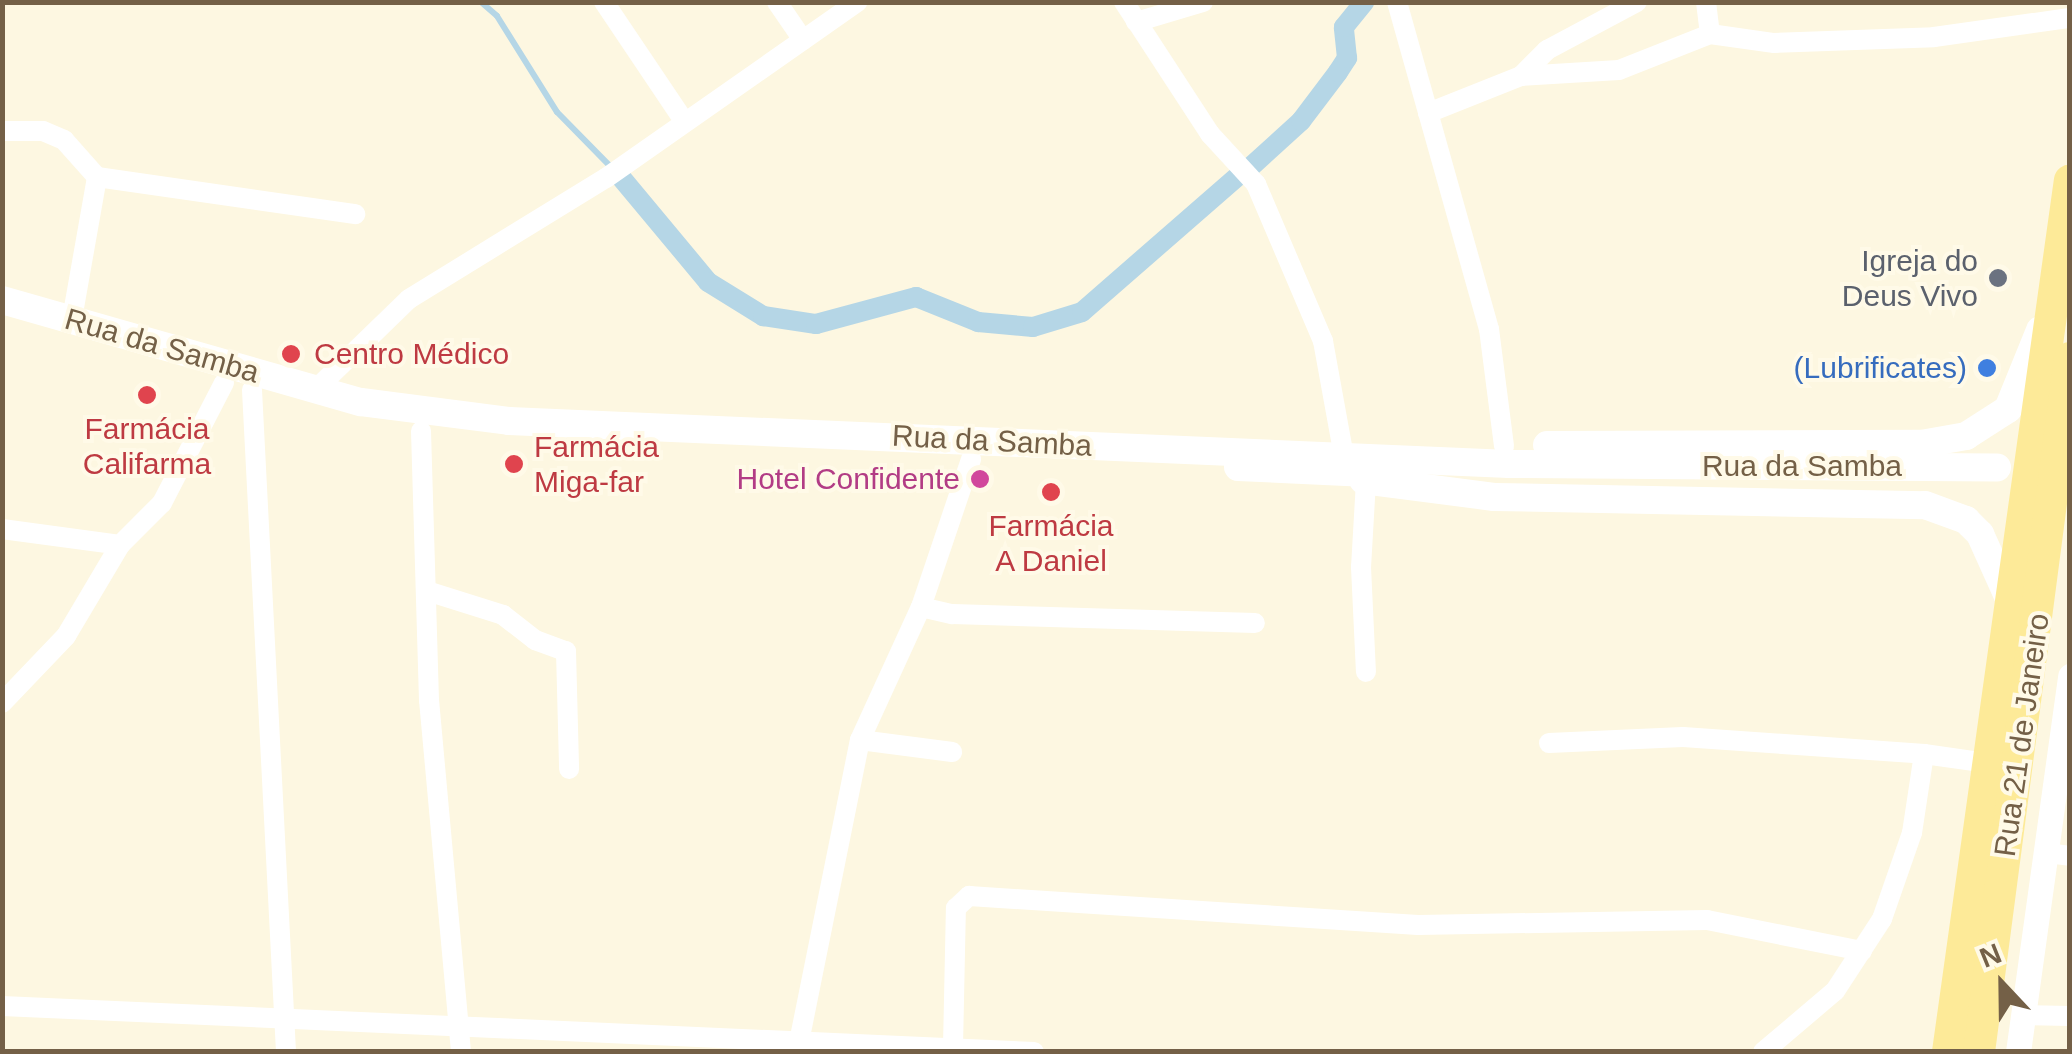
<!DOCTYPE html>
<meta charset="utf-8">
<style>
body{margin:0}
#map{position:relative;width:2072px;height:1054px;overflow:hidden;background:#fdf7e1;font-family:Helvetica,sans-serif}
div>[style]{position:absolute}
.stream>*{height:6px;margin:-3px;padding:0 3px;transform-origin:3px;border-radius:3px;background:#b5d6e6}
.canal>*{height:20px;margin:-10px;padding:0 10px;transform-origin:10px;border-radius:10px;background:#b5d6e6}
.minor>*{height:20px;margin:-10px;padding:0 10px;transform-origin:10px;border-radius:10px;background:#fff}
.tertiary>*{height:25px;margin:-12.5px;padding:0 12.5px;transform-origin:12.5px;border-radius:12.5px;background:#fff}
.secondary>*{height:28px;margin:-14px;padding:0 14px;transform-origin:14px;border-radius:14px;background:#fff}
.primary>*{height:32px;margin:-16px;padding:0 16px;transform-origin:16px;border-radius:16px;background:#fdea98}
.dots>*{width:28px;height:28px;translate:-50% -50%;box-sizing:border-box;border:5px solid #fffae8;border-radius:50%}
span{translate:-50% -50%;white-space:nowrap;text-align:center;line-height:1.15;-webkit-text-stroke:8px #fffae8;paint-order:stroke}
.worship-label{font-size:30px;color:#5b616d}
.right{translate:-100% -50%;text-align:right}
.street-label{font-size:30px;color:#746047}
.health-label{font-size:30px;color:#be3a42}
.left{translate:0 -50%;text-align:left}
.shop-label{font-size:30px;color:#366cbe}
.hotel-label{font-size:30px;color:#b23c85}
.frame{position:absolute;inset:0;border:5px solid #746047;pointer-events:none}
.north{position:absolute;left:1952px;top:934px;width:100px;height:100px;-webkit-text-stroke:8px #fffae8;paint-order:stroke;rotate:338deg;font-size:28px;font-weight:700;line-height:40px;text-align:center;color:#746047}
.north::after{content:'';display:block;margin:auto;width:35px;height:45px;background:#746047;clip-path:polygon(50% 0,100% 100%,50% 72%,0 100%)}
</style>
<div id="map">
<div class="stream">
<div style="left:481px;top:2px;width:21px;rotate:41deg"></div>
<div style="left:497px;top:16px;width:113px;rotate:58deg"></div>
<div style="left:557px;top:112px;width:80px;rotate:45.5deg"></div>
</div>
<div class="canal">
<div style="left:1245px;top:172px;width:76px;rotate:-42.3deg"></div>
<div style="left:1301px;top:121px;width:61px;rotate:-52.9deg"></div>
<div style="left:1338px;top:72px;width:17px;rotate:-57deg"></div>
<div style="left:1347px;top:58px;width:31px;rotate:-96deg"></div>
<div style="left:1344px;top:27px;width:32px;rotate:-51deg"></div>
<div style="left:619px;top:175px;width:139px;rotate:50.2deg"></div>
<div style="left:708px;top:282px;width:65px;rotate:31.7deg"></div>
<div style="left:763px;top:316px;width:54px;rotate:8.6deg"></div>
<div style="left:816px;top:324px;width:104px;rotate:-15.1deg"></div>
<div style="left:916px;top:297px;width:67px;rotate:22deg"></div>
<div style="left:978px;top:322px;width:55px;rotate:5.2deg"></div>
<div style="left:1033px;top:327px;width:51px;rotate:-17deg"></div>
<div style="left:1082px;top:312px;width:207px;rotate:-41.1deg"></div>
</div>
<div class="minor">
<div style="left:604px;top:2px;width:143px;rotate:56.1deg"></div>
<div style="left:777px;top:2px;width:46px;rotate:55.6deg"></div>
<div style="left:1124px;top:2px;width:158px;rotate:56.9deg"></div>
<div style="left:1210px;top:134px;width:68px;rotate:47.4deg"></div>
<div style="left:1256px;top:184px;width:171px;rotate:66.9deg"></div>
<div style="left:1323px;top:341px;width:112px;rotate:79.7deg"></div>
<div style="left:1397px;top:2px;width:340px;rotate:74.3deg"></div>
<div style="left:1489px;top:329px;width:118px;rotate:82.7deg"></div>
<div style="left:1706px;top:2px;width:32px;rotate:83deg"></div>
<div style="left:1136px;top:22px;width:70px;rotate:-16.6deg"></div>
<div style="left:1521px;top:76px;width:98px;rotate:-3.5deg"></div>
<div style="left:1619px;top:70px;width:98px;rotate:-21.6deg"></div>
<div style="left:1710px;top:34px;width:65px;rotate:8deg"></div>
<div style="left:1774px;top:43px;width:160px;rotate:-2.1deg"></div>
<div style="left:1934px;top:37px;width:137px;rotate:-8deg"></div>
<div style="left:1428px;top:113px;width:100px;rotate:-21.7deg"></div>
<div style="left:1521px;top:76px;width:37px;rotate:-45deg"></div>
<div style="left:1547px;top:50px;width:102px;rotate:-28.1deg"></div>
<div style="left:2px;top:131px;width:41px"></div>
<div style="left:43px;top:131px;width:23px;rotate:23deg"></div>
<div style="left:64px;top:140px;width:50px;rotate:48.3deg"></div>
<div style="left:97px;top:177px;width:261px;rotate:8.2deg"></div>
<div style="left:72px;top:319px;width:144px;rotate:-80deg"></div>
<div style="left:252px;top:390px;width:663px;rotate:87.06deg"></div>
<div style="left:314px;top:391px;width:132px;rotate:-44.1deg"></div>
<div style="left:409px;top:299px;width:231px;rotate:-31.6deg"></div>
<div style="left:606px;top:178px;width:307px;rotate:-35deg"></div>
<div style="left:421px;top:431px;width:269px;rotate:88.3deg"></div>
<div style="left:429px;top:700px;width:353px;rotate:84.8deg"></div>
<div style="left:1366px;top:481px;width:86px;rotate:93.3deg"></div>
<div style="left:1361px;top:567px;width:105px;rotate:87.3deg"></div>
<div style="left:2px;top:529px;width:119px;rotate:7.7deg"></div>
<div style="left:427px;top:591px;width:80px;rotate:17.5deg"></div>
<div style="left:503px;top:615px;width:41px;rotate:38deg"></div>
<div style="left:535px;top:640px;width:33px;rotate:20deg"></div>
<div style="left:566px;top:651px;width:118px;rotate:88.5deg"></div>
<div style="left:921px;top:607px;width:32px;rotate:13deg"></div>
<div style="left:952px;top:614px;width:303px;rotate:1.7deg"></div>
<div style="left:2px;top:703px;width:93px;rotate:-46.3deg"></div>
<div style="left:66px;top:636px;width:106px;rotate:-59.3deg"></div>
<div style="left:120px;top:545px;width:59px;rotate:-45deg"></div>
<div style="left:162px;top:503px;width:135px;rotate:-62.7deg"></div>
<div style="left:860px;top:740px;width:93px;rotate:7.4deg"></div>
<div style="left:1549px;top:743px;width:134px;rotate:-2.6deg"></div>
<div style="left:1683px;top:737px;width:242px;rotate:4deg"></div>
<div style="left:2047px;top:853px;width:23px;rotate:7deg"></div>
<div style="left:2px;top:1006px;width:1033px;rotate:2.55deg"></div>
<div style="left:2024px;top:1015px;width:46px;rotate:1.2deg"></div>
<div style="left:953px;top:1047px;width:139px;rotate:-88.8deg"></div>
<div style="left:956px;top:908px;width:18px;rotate:-43deg"></div>
<div style="left:969px;top:896px;width:450px;rotate:3.7deg"></div>
<div style="left:1418px;top:925px;width:289px;rotate:-1deg"></div>
<div style="left:1707px;top:920px;width:158px;rotate:11.3deg"></div>
<div style="left:797px;top:1052px;width:318px;rotate:-78.6deg"></div>
<div style="left:860px;top:740px;width:146px;rotate:-65.4deg"></div>
<div style="left:921px;top:607px;width:156px;rotate:-71.3deg"></div>
<div style="left:1763px;top:1052px;width:94px;rotate:-40.3deg"></div>
<div style="left:1835px;top:991px;width:86px;rotate:-56.9deg"></div>
<div style="left:1882px;top:919px;width:91px;rotate:-70.8deg"></div>
<div style="left:1912px;top:833px;width:80px;rotate:-81.4deg"></div>
<div style="left:1924px;top:754px;width:65px;rotate:8deg"></div>
</div>
<div class="tertiary">
<div style="left:2018px;top:1052px;width:380px;rotate:-82.1deg"></div>
</div>
<div class="secondary">
<div style="left:2px;top:300px;width:373px;rotate:15.9deg"></div>
<div style="left:361px;top:402px;width:149px;rotate:7.3deg"></div>
<div style="left:509px;top:421px;width:1001px;rotate:2.46deg"></div>
<div style="left:1509px;top:464px;width:488px;rotate:0.4deg"></div>
<div style="left:1547px;top:445px;width:374px;rotate:-0.2deg"></div>
<div style="left:1921px;top:444px;width:46px;rotate:-10.1deg"></div>
<div style="left:1966px;top:436px;width:50px;rotate:-32.7deg"></div>
<div style="left:2008px;top:409px;width:85px;rotate:-67.9deg"></div>
<div style="left:1238px;top:467px;width:146px;rotate:2.7deg"></div>
<div style="left:1363px;top:480px;width:132px;rotate:7.4deg"></div>
<div style="left:1494px;top:497px;width:431px;rotate:1.1deg"></div>
<div style="left:1925px;top:505px;width:44px;rotate:20.1deg"></div>
<div style="left:1966px;top:520px;width:20px;rotate:45deg"></div>
<div style="left:1980px;top:534px;width:76px;rotate:65.8deg"></div>
</div>
<div class="primary">
<div style="left:1948px;top:1052px;width:880px;rotate:-82.04deg"></div>
<div style="left:1979px;top:1052px;width:700px;rotate:-82.53deg"></div>
</div>
<div class="dots">
<div style="left:1998px;top:278px;background:#6b7280"></div>
<div style="left:291px;top:354px;background:#e0444e"></div>
<div style="left:1987px;top:368px;background:#3f7fe0"></div>
<div style="left:147px;top:395px;background:#e0444e"></div>
<div style="left:514px;top:464px;background:#e0444e"></div>
<div style="left:980px;top:479px;background:#d1479c"></div>
<div style="left:1051px;top:492px;background:#e0444e"></div>
</div>
<div class="worship-label">
<span class="right" style="left:1978px;top:278px">Igreja do<br>Deus Vivo</span>
</div>
<div class="street-label">
<span style="left:162px;top:346px;rotate:16deg">Rua da Samba</span>
<span style="left:992px;top:441px;rotate:3deg">Rua da Samba</span>
<span style="left:1802px;top:466px">Rua da Samba</span>
<span style="left:2022px;top:735px;rotate:-82deg">Rua 21 de Janeiro</span>
</div>
<div class="health-label">
<span class="left" style="left:314px;top:354px">Centro Médico</span>
<span style="left:147px;top:446px">Farmácia<br>Califarma</span>
<span class="left" style="left:534px;top:464px">Farmácia<br>Miga-far</span>
<span style="left:1051px;top:543px">Farmácia<br>A Daniel</span>
</div>
<div class="shop-label">
<span class="right" style="left:1967px;top:368px">(Lubrificates)</span>
</div>
<div class="hotel-label">
<span class="right" style="left:960px;top:479px">Hotel Confidente</span>
</div>
<div class="frame"></div>
<div class="north">N</div>
</div>
